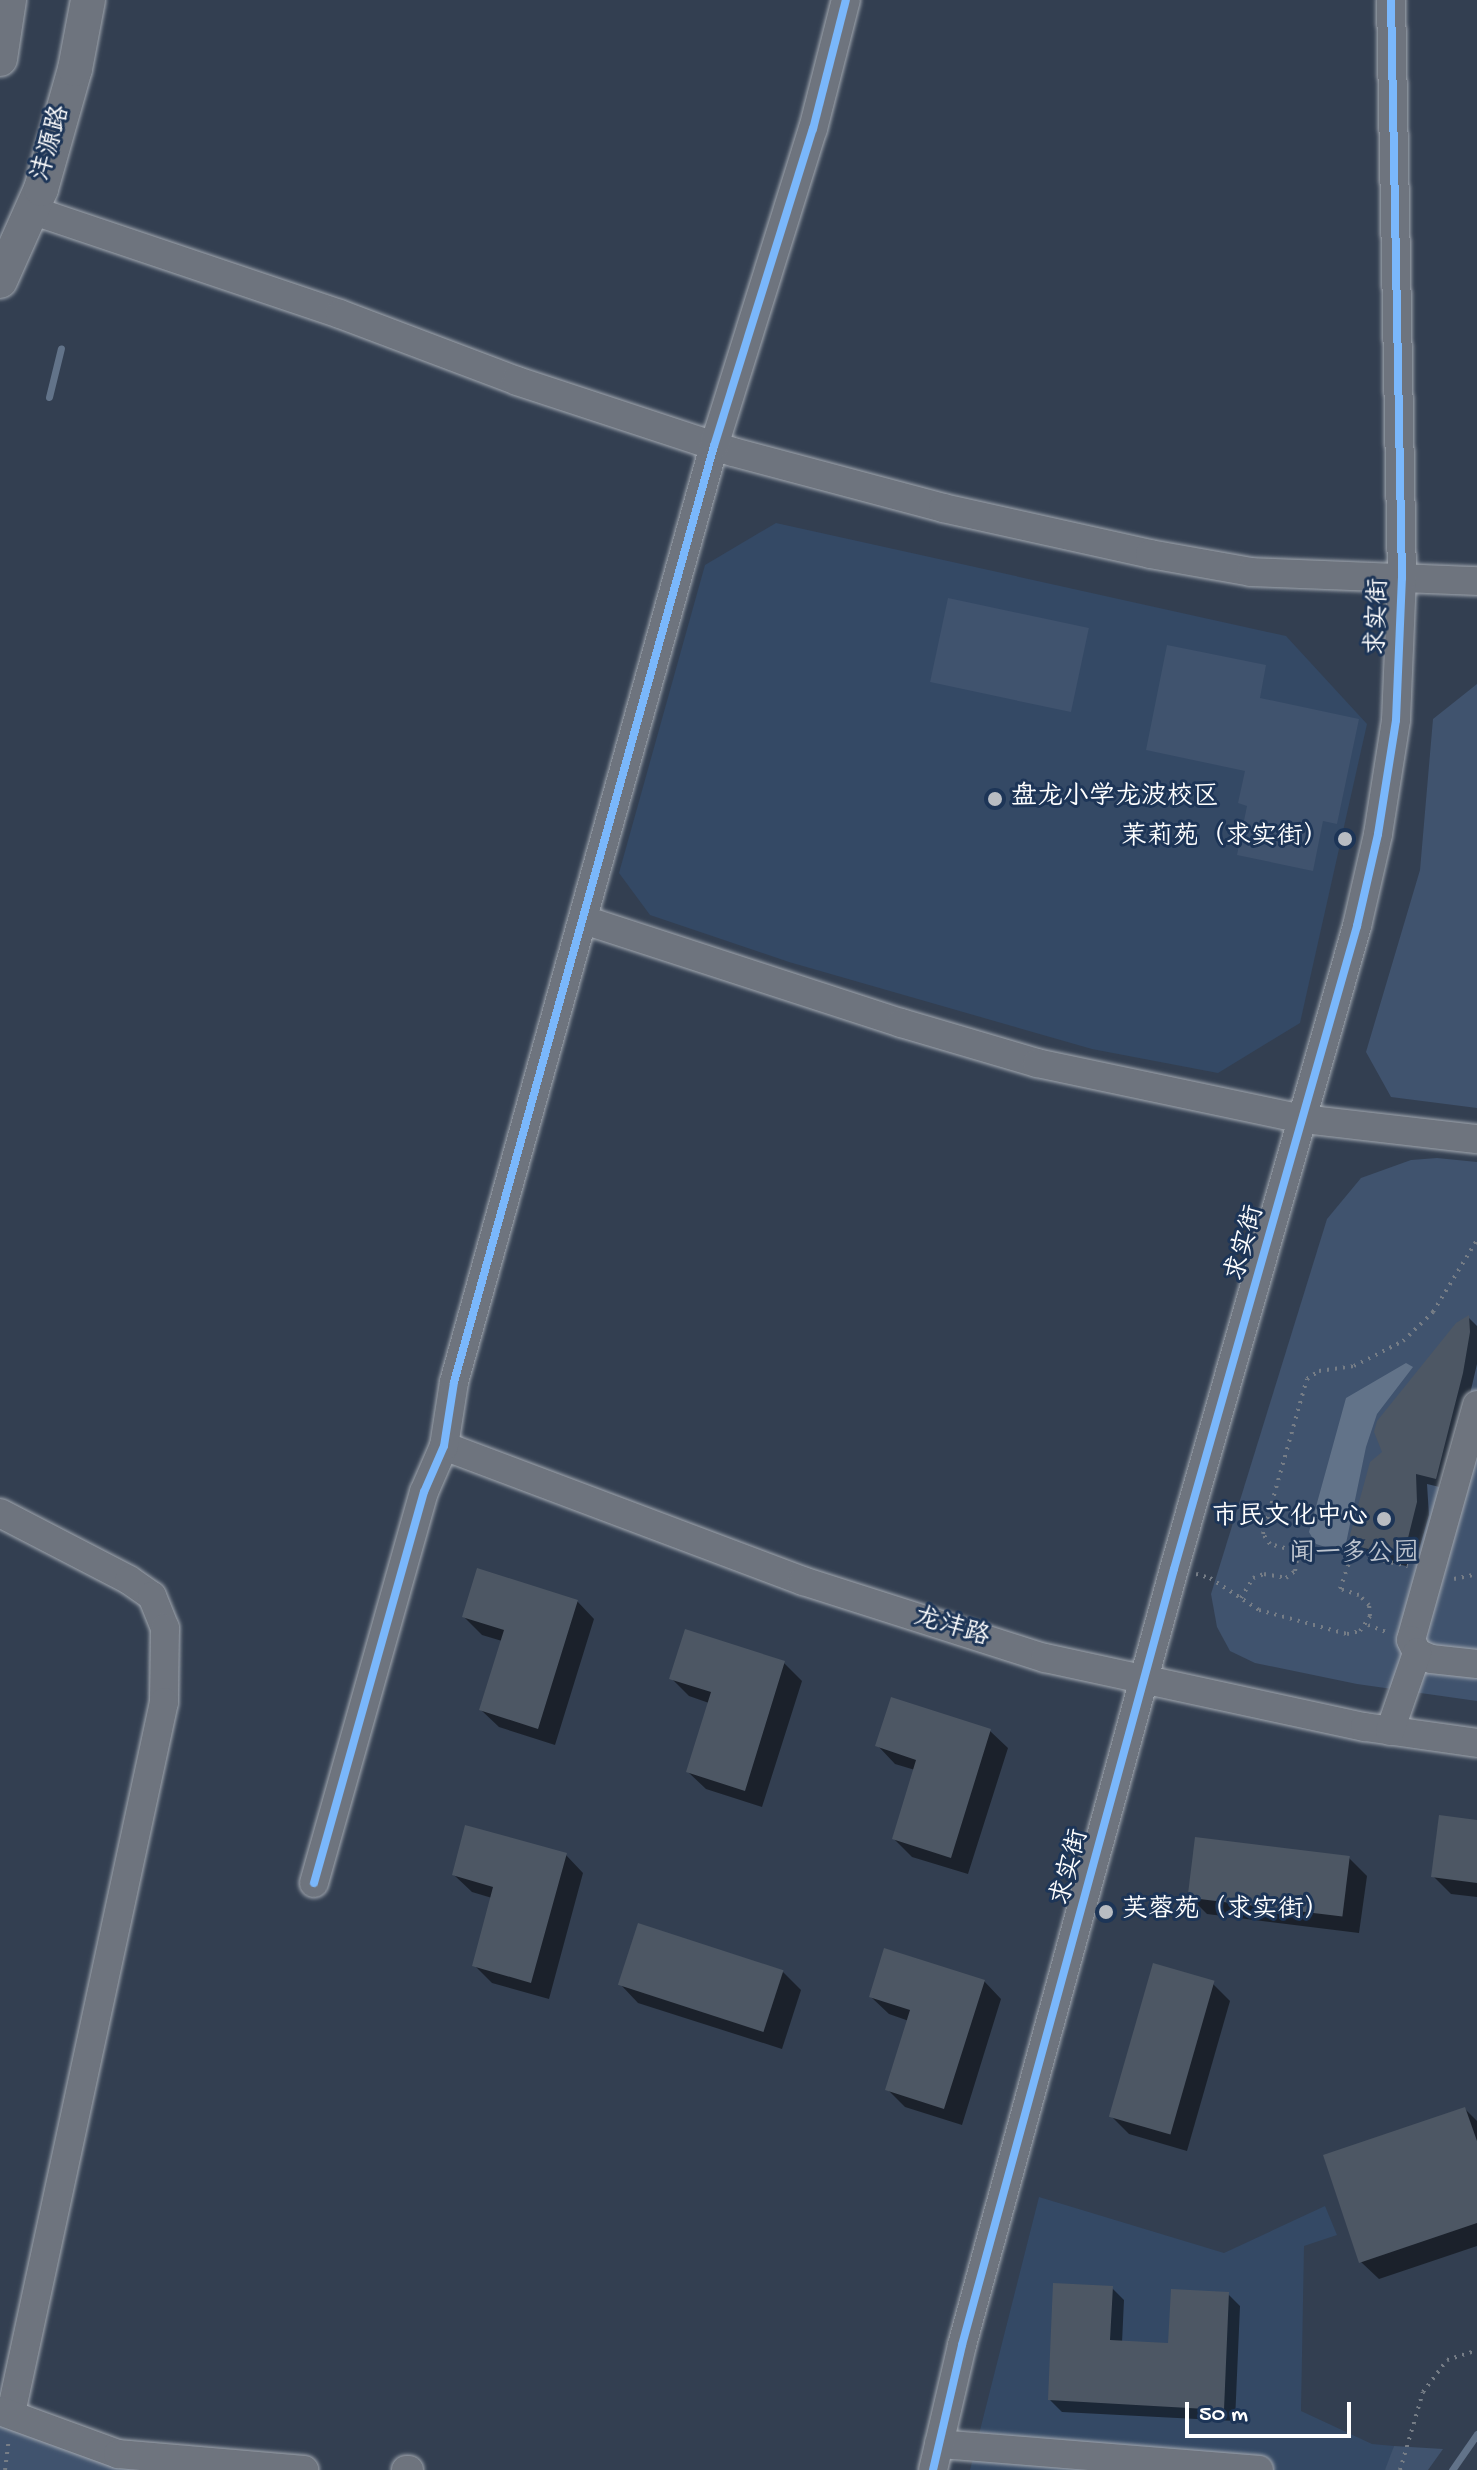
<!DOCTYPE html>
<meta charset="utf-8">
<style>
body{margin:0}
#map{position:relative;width:1477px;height:2470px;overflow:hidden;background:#333f51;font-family:"Gochi Hand","LXGW WenKai TC",sans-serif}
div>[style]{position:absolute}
.built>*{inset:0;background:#344965}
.green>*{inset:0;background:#40536e;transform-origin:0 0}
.water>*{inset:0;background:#627389}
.shadow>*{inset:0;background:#0007}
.stream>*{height:7px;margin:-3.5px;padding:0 3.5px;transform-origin:3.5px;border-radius:3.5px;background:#627389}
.building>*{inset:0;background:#4d5764;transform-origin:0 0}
.path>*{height:4px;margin-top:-2px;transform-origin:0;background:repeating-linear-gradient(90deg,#767d86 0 2px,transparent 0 8px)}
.roads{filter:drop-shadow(0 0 2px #a3a9b1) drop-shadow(0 0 2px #a3a9b1)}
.minor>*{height:28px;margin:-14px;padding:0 14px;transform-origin:14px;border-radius:14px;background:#6e747e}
.major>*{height:34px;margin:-17px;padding:0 17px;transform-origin:17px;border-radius:17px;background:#6e747e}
.cycleway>*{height:8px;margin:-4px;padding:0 4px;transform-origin:4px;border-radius:4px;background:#7ab7fb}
.dots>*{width:22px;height:22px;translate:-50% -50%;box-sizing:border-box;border:4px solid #1d3557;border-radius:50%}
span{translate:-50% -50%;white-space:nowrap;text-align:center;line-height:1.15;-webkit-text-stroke:6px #1d3557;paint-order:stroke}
.street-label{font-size:26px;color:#fff}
.poi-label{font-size:26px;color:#fff}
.left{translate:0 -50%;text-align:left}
.right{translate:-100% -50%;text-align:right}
.park-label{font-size:26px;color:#bdc4ce}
.scale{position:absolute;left:1185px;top:2402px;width:166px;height:36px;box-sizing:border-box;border:4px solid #fff;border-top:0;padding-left:10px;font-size:24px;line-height:28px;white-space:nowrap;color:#fff;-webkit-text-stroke:6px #1d3557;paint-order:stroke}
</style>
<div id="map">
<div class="built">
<div style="clip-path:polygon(776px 523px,1286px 636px,1367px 724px,1300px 1023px,1218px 1073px,1092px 1049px,789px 962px,650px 915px,619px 873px,705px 565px)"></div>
<div style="clip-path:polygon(1039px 2197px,1224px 2253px,1325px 2206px,1337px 2235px,1304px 2246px,1301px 2411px,1372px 2444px,1394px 2446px,1389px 2466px,1385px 2470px,970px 2470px)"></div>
</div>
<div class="green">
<div style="left:948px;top:598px;width:144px;height:86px;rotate:12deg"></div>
<div style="clip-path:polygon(1167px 645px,1266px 665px,1260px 698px,1359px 719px,1337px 824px,1323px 821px,1313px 871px,1237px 855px,1247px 806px,1238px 803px,1245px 771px,1146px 750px)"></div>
<div style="clip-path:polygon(1477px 684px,1477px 1108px,1391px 1097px,1366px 1052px,1420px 870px,1433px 719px)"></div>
<div style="clip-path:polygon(1437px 1158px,1477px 1162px,1477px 1701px,1357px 1684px,1255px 1663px,1230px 1651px,1217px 1627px,1211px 1594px,1327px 1219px,1361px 1178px,1411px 1160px)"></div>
<div style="clip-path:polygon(0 2426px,46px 2436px,184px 2470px,0 2470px)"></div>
<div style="clip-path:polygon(1394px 2446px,1443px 2449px,1428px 2470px,1385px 2470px)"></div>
</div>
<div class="water">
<div style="clip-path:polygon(1406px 1363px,1413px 1367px,1377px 1414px,1366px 1447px,1344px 1553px,1316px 1544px,1309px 1532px,1346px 1398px)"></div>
</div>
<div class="shadow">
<div style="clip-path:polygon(1469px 1318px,1477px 1326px,1477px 1364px,1448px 1489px,1427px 1484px,1429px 1515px,1419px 1550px,1406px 1566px,1369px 1557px,1356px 1544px,1384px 1453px)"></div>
<div style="clip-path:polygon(577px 1601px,594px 1619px,555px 1745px,499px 1727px,481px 1710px,502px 1641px,482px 1635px,464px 1617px)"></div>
<div style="clip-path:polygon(784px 1663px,802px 1681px,762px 1807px,706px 1789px,688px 1772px,709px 1703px,689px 1696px,672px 1679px)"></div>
<div style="clip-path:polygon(990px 1731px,1008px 1748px,968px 1874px,912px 1857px,894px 1839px,915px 1770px,895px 1764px,878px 1746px)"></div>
<div style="clip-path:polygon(1477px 1822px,1477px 1897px,1451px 1894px,1433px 1876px)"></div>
<div style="clip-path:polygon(566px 1855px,583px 1873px,549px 1999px,492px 1983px,474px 1965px,492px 1898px,472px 1892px,454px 1875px)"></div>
<div style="clip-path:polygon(1349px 1858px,1367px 1876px,1359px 1933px,1207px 1914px,1189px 1896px)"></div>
<div style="clip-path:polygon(783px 1972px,801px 1990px,782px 2049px,638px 2003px,621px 1985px)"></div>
<div style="clip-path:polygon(984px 1981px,1001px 1999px,962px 2125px,905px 2107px,888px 2090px,909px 2021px,889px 2014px,871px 1997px)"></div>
<div style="clip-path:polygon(1212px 1983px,1230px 2001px,1187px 2151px,1129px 2134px,1111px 2116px)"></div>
<div style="clip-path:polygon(1465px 2109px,1477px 2121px,1477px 2246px,1379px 2279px,1361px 2262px)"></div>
<div style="clip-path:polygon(1112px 2288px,1124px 2300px,1122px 2343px,1170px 2346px,1228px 2294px,1240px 2306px,1235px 2421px,1062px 2412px,1050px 2400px)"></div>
</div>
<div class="stream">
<div style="left:49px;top:397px;width:50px;rotate:-76.2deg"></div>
<div style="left:1452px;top:2470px;width:44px;rotate:-55.2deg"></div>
</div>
<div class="building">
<div style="clip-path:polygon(1469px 1315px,1470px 1332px,1463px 1373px,1436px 1479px,1416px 1474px,1417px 1502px,1408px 1538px,1393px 1555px,1355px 1546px,1350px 1535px,1370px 1462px,1382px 1452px,1374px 1432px,1377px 1421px,1456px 1323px)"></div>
<div style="clip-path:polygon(477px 1568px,578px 1600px,538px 1729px,479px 1710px,504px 1630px,462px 1617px)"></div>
<div style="clip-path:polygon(685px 1629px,785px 1661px,745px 1791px,686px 1772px,711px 1692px,669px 1679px)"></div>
<div style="clip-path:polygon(891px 1697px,991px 1729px,951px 1858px,892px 1839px,916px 1760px,875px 1746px)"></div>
<div style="clip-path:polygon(1439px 1815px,1477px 1820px,1477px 1883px,1431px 1877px)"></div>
<div style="clip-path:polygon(465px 1825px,567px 1853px,531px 1983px,472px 1966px,493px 1887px,452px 1875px)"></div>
<div style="left:1195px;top:1837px;width:156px;height:61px;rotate:7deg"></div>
<div style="left:638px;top:1923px;width:153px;height:65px;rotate:18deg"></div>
<div style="clip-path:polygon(884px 1948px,985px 1980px,944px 2109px,885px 2090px,910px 2010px,869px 1997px)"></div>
<div style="left:1153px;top:1963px;width:64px;height:160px;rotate:16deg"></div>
<div style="clip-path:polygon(1465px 2107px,1477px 2141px,1477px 2223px,1359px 2263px,1323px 2155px)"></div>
<div style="clip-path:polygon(1053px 2283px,1113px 2286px,1110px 2340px,1168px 2343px,1171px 2289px,1229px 2292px,1224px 2410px,1048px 2400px)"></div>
</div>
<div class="path">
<div style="left:1196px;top:1574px;width:15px;rotate:16deg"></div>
<div style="left:1210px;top:1578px;width:59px;rotate:33.1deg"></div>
<div style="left:1259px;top:1610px;width:91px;rotate:15.3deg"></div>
<div style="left:1347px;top:1634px;width:13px;rotate:-13deg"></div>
<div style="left:1360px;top:1631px;width:18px;rotate:-56deg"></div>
<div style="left:1370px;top:1616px;width:11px;rotate:-95deg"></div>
<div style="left:1369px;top:1605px;width:14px;rotate:-135deg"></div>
<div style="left:1359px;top:1595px;width:20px;rotate:-162deg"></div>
<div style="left:1340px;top:1589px;width:37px;rotate:-71deg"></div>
<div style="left:1352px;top:1554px;width:57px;rotate:12.1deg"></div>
<div style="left:1454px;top:1579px;width:24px;rotate:-12deg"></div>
<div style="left:1241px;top:1598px;width:23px;rotate:-59deg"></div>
<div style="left:1253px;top:1578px;width:12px;rotate:-20deg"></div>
<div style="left:1264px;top:1574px;width:22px;rotate:10deg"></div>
<div style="left:1286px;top:1578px;width:11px;rotate:-38deg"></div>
<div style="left:1295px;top:1571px;width:11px;rotate:-80deg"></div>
<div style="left:1297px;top:1560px;width:11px;rotate:-117deg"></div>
<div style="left:1292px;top:1550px;width:23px;rotate:-165deg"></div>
<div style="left:1270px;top:1544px;width:12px;rotate:-125deg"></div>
<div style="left:1263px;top:1534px;width:161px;rotate:-74.2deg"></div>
<div style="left:1307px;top:1379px;width:14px;rotate:-34deg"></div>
<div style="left:1319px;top:1371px;width:35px;rotate:-8deg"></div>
<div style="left:1354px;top:1366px;width:55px;rotate:-27deg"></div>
<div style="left:1403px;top:1341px;width:42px;rotate:-44deg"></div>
<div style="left:1433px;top:1312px;width:84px;rotate:-58.6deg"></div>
<div style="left:1368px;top:1625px;width:22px;rotate:21deg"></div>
<div style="left:5px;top:2470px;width:31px;rotate:-83deg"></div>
<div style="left:1400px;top:2470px;width:81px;rotate:-73.6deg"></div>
<div style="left:1423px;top:2392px;width:40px;rotate:-53deg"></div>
<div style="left:1447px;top:2360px;width:32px;rotate:-18deg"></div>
</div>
<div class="roads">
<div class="minor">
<div style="left:31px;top:210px;width:326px;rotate:18.6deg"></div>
<div style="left:340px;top:314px;width:189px;rotate:20.7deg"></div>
<div style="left:517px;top:381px;width:227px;rotate:18.2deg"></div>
<div style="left:733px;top:452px;width:217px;rotate:14.9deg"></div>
<div style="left:943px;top:508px;width:212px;rotate:12.5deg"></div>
<div style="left:1150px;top:554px;width:103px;rotate:10.1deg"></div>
<div style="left:1251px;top:572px;width:226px;rotate:2.3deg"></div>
<div style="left:584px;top:920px;width:333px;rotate:18deg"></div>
<div style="left:901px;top:1023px;width:142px;rotate:16.4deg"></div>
<div style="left:1037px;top:1063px;width:272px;rotate:11.9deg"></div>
<div style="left:1303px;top:1119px;width:175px;rotate:6.6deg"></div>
<div style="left:1477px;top:1405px;width:244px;rotate:105.7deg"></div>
<div style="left:1411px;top:1640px;width:14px;rotate:65deg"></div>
<div style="left:1417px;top:1653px;width:15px;rotate:23deg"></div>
<div style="left:1431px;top:1659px;width:46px;rotate:6.2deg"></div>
<div style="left:444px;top:1446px;width:384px;rotate:20.6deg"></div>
<div style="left:803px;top:1581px;width:254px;rotate:17.7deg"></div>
<div style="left:1045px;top:1658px;width:327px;rotate:12.2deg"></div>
<div style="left:1365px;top:1727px;width:113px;rotate:8.1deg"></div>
<div style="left:0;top:1513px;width:145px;rotate:27.4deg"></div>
<div style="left:129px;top:1580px;width:28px;rotate:35deg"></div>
<div style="left:152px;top:1596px;width:35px;rotate:68deg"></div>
<div style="left:165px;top:1628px;width:74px;rotate:90.8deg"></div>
<div style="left:164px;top:1702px;width:727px;rotate:102.14deg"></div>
<div style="left:1390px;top:1731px;width:83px;rotate:-70.9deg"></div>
<div style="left:314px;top:1883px;width:406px;rotate:-74.3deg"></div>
<div style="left:424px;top:1492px;width:50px;rotate:-66.5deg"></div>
<div style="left:444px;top:1446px;width:65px;rotate:-81.1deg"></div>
<div style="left:454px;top:1382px;width:971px;rotate:-74.48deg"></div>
<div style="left:714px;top:446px;width:332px;rotate:-72.7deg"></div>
<div style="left:813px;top:129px;width:133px;rotate:-75.7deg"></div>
<div style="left:0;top:2411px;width:126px;rotate:20deg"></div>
<div style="left:118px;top:2454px;width:187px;rotate:4.9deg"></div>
<div style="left:939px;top:2444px;width:321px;rotate:4.6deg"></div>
<div style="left:406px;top:2470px;width:3px"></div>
<div style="left:933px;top:2470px;width:128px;rotate:-76.9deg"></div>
<div style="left:962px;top:2345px;width:804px;rotate:-74.72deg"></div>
<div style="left:1174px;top:1569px;width:669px;rotate:-74.11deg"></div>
<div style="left:1357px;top:926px;width:94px;rotate:-77.1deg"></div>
<div style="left:1378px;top:834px;width:115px;rotate:-81deg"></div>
<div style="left:1396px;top:720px;width:142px;rotate:-87.6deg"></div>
<div style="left:1402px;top:578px;width:578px;rotate:-91.09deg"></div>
</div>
<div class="major">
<div style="left:0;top:59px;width:60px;rotate:-81.3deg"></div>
<div style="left:0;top:281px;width:101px;rotate:-66deg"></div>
<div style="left:41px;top:189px;width:125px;rotate:-74.2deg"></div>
<div style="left:75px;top:69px;width:70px;rotate:-79.3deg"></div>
</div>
</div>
<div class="cycleway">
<div style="left:314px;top:1883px;width:406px;rotate:-74.3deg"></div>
<div style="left:424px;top:1492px;width:50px;rotate:-66.5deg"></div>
<div style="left:444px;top:1446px;width:65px;rotate:-81.1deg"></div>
<div style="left:454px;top:1382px;width:971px;rotate:-74.48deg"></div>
<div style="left:714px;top:446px;width:332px;rotate:-72.7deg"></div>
<div style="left:813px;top:129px;width:133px;rotate:-75.7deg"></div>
<div style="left:933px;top:2470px;width:128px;rotate:-76.9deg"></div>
<div style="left:962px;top:2345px;width:804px;rotate:-74.72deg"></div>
<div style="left:1174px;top:1569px;width:669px;rotate:-74.11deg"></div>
<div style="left:1357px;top:926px;width:94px;rotate:-77.1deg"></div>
<div style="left:1378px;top:834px;width:115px;rotate:-81deg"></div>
<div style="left:1396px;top:720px;width:142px;rotate:-87.6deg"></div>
<div style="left:1402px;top:578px;width:578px;rotate:-91.09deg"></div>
</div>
<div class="dots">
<div style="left:995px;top:799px;background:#b8bcc2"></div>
<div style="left:1345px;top:839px;background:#b8bcc2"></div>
<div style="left:1384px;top:1519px;background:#b8bcc2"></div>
<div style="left:1106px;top:1912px;background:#b8bcc2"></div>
</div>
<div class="street-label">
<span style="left:53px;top:144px;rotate:-74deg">沣源路</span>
<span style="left:1380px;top:617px;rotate:-88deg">求实街</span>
<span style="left:1247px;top:1244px;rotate:-74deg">求实街</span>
<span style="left:951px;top:1629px;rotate:17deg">龙沣路</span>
<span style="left:1072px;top:1868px;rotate:-75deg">求实街</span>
</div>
<div class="poi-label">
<span class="left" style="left:1011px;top:799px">盘龙小学龙波校区</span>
<span class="right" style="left:1329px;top:839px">茉莉苑（求实街）</span>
<span class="right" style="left:1368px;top:1519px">市民文化中心</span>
<span class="left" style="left:1122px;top:1912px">芙蓉苑（求实街）</span>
</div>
<div class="park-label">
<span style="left:1354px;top:1556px">闻一多公园</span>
</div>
<div class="scale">50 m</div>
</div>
